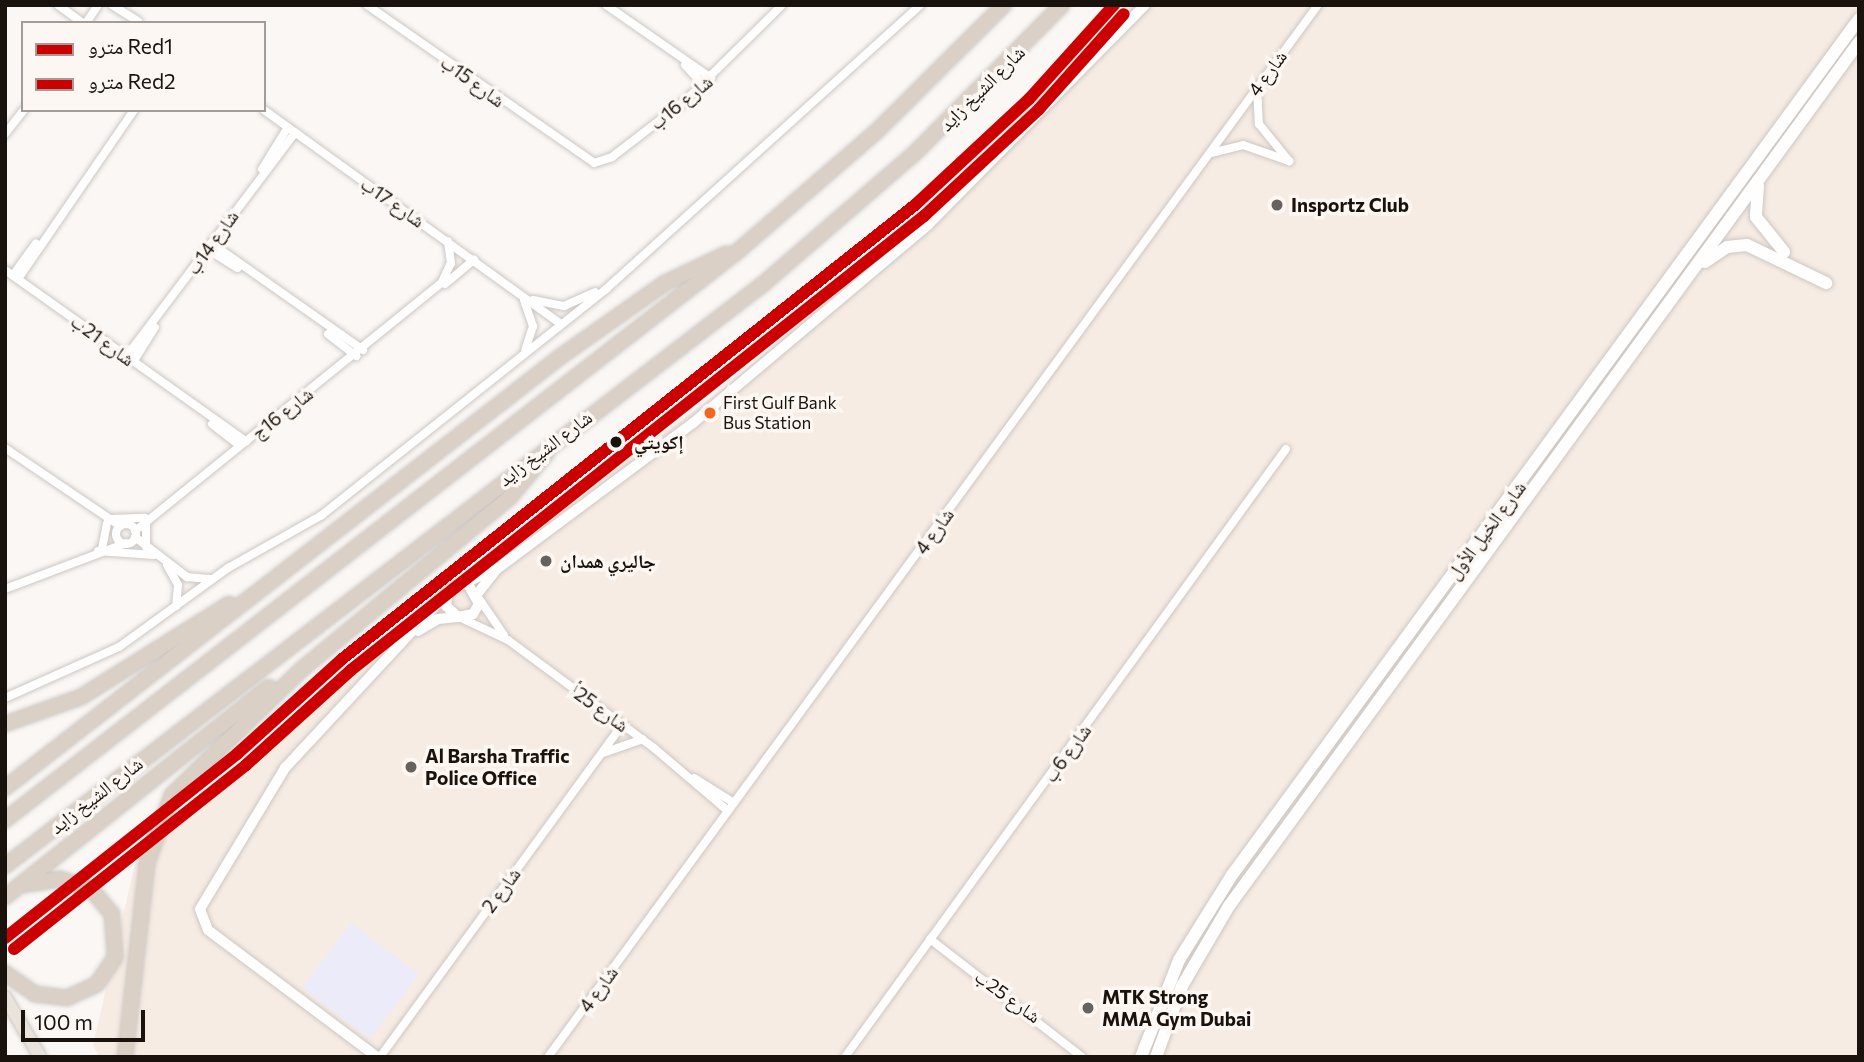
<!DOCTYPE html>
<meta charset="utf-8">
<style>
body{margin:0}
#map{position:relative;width:1864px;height:1062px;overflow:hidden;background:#faf7f5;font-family:Commissioner,"Noto Naskh Arabic",sans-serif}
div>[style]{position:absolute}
.built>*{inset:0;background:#f7ece4}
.green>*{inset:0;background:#ebebf9;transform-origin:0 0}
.roads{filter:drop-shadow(0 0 2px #ccc7c3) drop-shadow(0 0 2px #ccc7c3)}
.minor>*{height:8px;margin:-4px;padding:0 4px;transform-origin:4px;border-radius:4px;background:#fefefe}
.minor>.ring{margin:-4px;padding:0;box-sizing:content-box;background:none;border:8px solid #fefefe;border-radius:50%}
.tertiary>*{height:10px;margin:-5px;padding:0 5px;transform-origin:5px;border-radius:5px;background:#fefefe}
.secondary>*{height:12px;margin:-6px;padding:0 6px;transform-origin:6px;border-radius:6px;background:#fefefe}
.primary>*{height:12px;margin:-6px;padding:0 6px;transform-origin:6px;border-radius:6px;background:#e9e3dc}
.motorway>*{height:14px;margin:-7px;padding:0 7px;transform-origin:7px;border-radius:7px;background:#dbd0c6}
.metro-1>*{height:12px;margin:-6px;padding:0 6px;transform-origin:6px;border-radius:6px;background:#c00}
.metro-2>*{height:12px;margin:-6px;padding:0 6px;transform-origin:6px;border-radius:6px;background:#c00}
.dots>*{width:19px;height:19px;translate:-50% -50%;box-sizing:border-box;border:4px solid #fcf7f3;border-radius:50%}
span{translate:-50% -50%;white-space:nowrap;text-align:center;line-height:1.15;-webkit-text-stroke:7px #fcf7f3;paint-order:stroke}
.bus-label{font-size:17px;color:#1a120c}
.left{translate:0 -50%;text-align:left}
.street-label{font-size:19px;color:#1a120c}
.poi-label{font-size:19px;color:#1a120c;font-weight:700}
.stop-label{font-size:19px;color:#1a120c;font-weight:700}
.frame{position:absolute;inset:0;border:7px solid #1a120c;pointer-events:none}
.legend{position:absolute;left:21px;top:21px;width:245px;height:91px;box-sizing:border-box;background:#fcf7f3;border:2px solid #a29b97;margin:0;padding:9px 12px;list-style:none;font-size:21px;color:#1a120c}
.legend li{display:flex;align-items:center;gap:14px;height:35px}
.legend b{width:35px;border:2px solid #a29b97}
.scale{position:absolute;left:21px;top:1010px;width:124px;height:32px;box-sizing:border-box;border:4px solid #1a120c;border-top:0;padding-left:9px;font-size:21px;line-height:24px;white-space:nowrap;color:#1a120c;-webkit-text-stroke:5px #fcf7f3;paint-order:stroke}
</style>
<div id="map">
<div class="built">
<div style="clip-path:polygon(1120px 5px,1859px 5px,1859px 1057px,99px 1057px,93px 1045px,139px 846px,273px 744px,446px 589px,728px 386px,942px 193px)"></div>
</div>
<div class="green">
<div style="left:351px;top:923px;width:85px;height:81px;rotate:37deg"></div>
</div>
<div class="roads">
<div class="minor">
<div style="left:58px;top:5px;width:31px;rotate:36deg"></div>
<div style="left:112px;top:5px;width:31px;rotate:32deg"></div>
<div style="left:367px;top:5px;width:277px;rotate:34.8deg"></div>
<div style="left:594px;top:163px;width:19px;rotate:-18deg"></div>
<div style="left:612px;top:157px;width:93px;rotate:-37.6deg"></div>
<div style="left:686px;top:100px;width:135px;rotate:-44.7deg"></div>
<div style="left:606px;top:5px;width:128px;rotate:34.8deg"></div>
<div style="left:86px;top:23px;width:22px;rotate:-56deg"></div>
<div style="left:685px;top:65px;width:26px;rotate:47deg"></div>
<div style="left:1257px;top:88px;width:36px;rotate:87deg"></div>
<div style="left:1259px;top:124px;width:48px;rotate:51deg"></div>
<div style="left:264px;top:110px;width:366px;rotate:35.8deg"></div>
<div style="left:5px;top:134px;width:31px;rotate:-52deg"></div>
<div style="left:1211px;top:153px;width:33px;rotate:-14deg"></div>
<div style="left:1243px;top:145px;width:49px;rotate:19.2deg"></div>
<div style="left:262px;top:169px;width:49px;rotate:-58.2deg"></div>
<div style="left:211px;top:243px;width:186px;rotate:35.1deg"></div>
<div style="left:207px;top:249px;width:36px;rotate:32deg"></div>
<div style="left:5px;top:270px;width:296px;rotate:35.4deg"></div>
<div style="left:13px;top:275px;width:39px;rotate:-54deg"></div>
<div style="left:18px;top:279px;width:205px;rotate:-55.5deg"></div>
<div style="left:445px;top:284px;width:38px;rotate:-40deg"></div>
<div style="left:524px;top:300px;width:28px;rotate:71deg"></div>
<div style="left:533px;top:326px;width:25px;rotate:108deg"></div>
<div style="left:533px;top:300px;width:32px;rotate:11deg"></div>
<div style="left:564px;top:306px;width:34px;rotate:-24deg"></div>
<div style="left:328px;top:334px;width:36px;rotate:38deg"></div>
<div style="left:126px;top:357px;width:281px;rotate:-53deg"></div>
<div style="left:133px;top:362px;width:41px;rotate:-57.8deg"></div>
<div style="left:212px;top:424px;width:34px;rotate:38deg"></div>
<div style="left:5px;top:448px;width:139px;rotate:34.1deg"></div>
<div style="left:109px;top:519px;width:36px;rotate:-2deg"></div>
<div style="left:146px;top:519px;width:28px;rotate:90deg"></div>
<div class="ring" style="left:116px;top:524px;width:12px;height:12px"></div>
<div style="left:135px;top:531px;width:395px;rotate:-39deg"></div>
<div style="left:442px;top:282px;width:21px;rotate:-65deg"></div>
<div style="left:451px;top:263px;width:22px;rotate:-98deg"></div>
<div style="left:135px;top:537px;width:66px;rotate:37.6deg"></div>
<div style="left:187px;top:577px;width:25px;rotate:5deg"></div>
<div style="left:102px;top:549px;width:26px;rotate:-79deg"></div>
<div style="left:98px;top:551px;width:56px;rotate:4.1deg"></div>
<div style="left:167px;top:565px;width:23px;rotate:61deg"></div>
<div style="left:178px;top:585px;width:21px;rotate:95deg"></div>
<div style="left:5px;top:589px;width:129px;rotate:-20.8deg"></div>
<div style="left:480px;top:600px;width:42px;rotate:55.6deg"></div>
<div style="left:461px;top:618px;width:52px;rotate:25.1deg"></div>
<div style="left:508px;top:640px;width:182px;rotate:36.5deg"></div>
<div style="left:654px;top:748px;width:97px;rotate:40.4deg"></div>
<div style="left:5px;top:698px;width:125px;rotate:-24.1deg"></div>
<div style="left:119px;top:647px;width:135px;rotate:-35.9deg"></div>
<div style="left:228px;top:568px;width:108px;rotate:-29.4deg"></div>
<div style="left:322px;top:515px;width:363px;rotate:-38.5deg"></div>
<div style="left:606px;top:289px;width:423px;rotate:-42.1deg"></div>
<div style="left:603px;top:753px;width:42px;rotate:-19.3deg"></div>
<div style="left:694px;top:778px;width:47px;rotate:32deg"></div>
<div style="left:930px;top:939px;width:192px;rotate:37.8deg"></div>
<div style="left:380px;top:1057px;width:411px;rotate:-53.9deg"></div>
<div style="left:548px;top:1057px;width:1304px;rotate:-53.8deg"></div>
<div style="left:845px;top:1057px;width:751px;rotate:-54.05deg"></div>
</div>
<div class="tertiary">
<div style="left:468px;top:584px;width:23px;rotate:61deg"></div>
<div style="left:479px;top:604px;width:12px;rotate:121deg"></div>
<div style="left:473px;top:614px;width:15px;rotate:169deg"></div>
<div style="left:458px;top:617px;width:16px;rotate:-137deg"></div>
<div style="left:446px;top:606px;width:15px;rotate:-82deg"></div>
<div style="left:448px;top:591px;width:50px;rotate:-25deg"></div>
<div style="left:478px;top:593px;width:31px;rotate:-52deg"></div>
<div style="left:497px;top:569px;width:244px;rotate:-36.7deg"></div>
<div style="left:693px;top:423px;width:307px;rotate:-40.1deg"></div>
<div style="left:928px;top:225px;width:309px;rotate:-45.4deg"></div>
<div style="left:418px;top:631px;width:23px;rotate:-31deg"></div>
<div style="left:438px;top:619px;width:20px;rotate:-6deg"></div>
<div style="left:377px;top:1057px;width:211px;rotate:-143.1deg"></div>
<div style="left:208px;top:930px;width:22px;rotate:-111deg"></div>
<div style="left:200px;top:909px;width:165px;rotate:-58.9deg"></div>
<div style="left:285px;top:768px;width:236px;rotate:-47.1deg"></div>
</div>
<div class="secondary">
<div style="left:1758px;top:186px;width:31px;rotate:94deg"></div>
<div style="left:1756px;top:217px;width:45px;rotate:51.3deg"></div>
<div style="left:1705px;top:262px;width:27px;rotate:-34deg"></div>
<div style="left:1727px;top:247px;width:20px;rotate:-6deg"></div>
<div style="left:1747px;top:245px;width:88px;rotate:25.7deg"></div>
<div style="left:1141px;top:1057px;width:104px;rotate:-68.6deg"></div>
<div style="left:1179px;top:960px;width:100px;rotate:-58.1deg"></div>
<div style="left:1232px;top:875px;width:1061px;rotate:-53.78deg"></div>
<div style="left:1156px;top:1057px;width:76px;rotate:-69.9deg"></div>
<div style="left:1182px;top:986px;width:93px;rotate:-59.6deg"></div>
<div style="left:1229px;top:906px;width:1069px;rotate:-53.9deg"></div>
</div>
<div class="primary">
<div style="left:5px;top:997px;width:69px;rotate:59.7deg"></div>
</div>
<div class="motorway">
<div style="left:5px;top:724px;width:81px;rotate:-19.6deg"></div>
<div style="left:81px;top:697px;width:175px;rotate:-32.1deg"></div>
<div style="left:5px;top:788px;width:703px;rotate:-37.83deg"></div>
<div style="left:560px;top:357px;width:128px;rotate:-35.2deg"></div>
<div style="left:665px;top:283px;width:68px;rotate:-25.4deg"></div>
<div style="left:5px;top:820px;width:928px;rotate:-37.82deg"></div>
<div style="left:738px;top:251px;width:184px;rotate:-40.8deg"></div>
<div style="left:877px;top:131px;width:179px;rotate:-44.8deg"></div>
<div style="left:5px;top:866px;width:954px;rotate:-37.51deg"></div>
<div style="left:762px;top:285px;width:202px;rotate:-40.8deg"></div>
<div style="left:915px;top:153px;width:209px;rotate:-45.2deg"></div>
<div style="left:5px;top:897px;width:337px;rotate:-38.5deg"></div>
<div style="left:5px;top:973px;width:37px;rotate:35deg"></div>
<div style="left:35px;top:994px;width:32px;rotate:7deg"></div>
<div style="left:67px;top:998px;width:33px;rotate:-25deg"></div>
<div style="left:97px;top:984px;width:32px;rotate:-56deg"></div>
<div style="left:115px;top:957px;width:43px;rotate:-94deg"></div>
<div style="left:112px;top:914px;width:33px;rotate:-130deg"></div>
<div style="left:91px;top:889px;width:33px;rotate:-162deg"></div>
<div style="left:60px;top:879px;width:36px;rotate:171deg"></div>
<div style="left:125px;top:1057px;width:195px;rotate:-83.5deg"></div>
<div style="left:147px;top:863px;width:72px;rotate:-69.8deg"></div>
<div style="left:172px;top:795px;width:180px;rotate:-44.1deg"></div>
<div style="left:301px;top:670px;width:271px;rotate:-39.6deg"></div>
<div style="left:510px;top:497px;width:56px;rotate:-50.1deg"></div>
</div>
</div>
<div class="metro-1">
<div style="left:5px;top:938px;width:296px;rotate:-38.4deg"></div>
<div style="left:237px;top:754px;width:142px;rotate:-42.1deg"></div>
<div style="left:342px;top:659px;width:731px;rotate:-38.39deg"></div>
<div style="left:915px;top:205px;width:156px;rotate:-42.9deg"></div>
<div style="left:1029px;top:99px;width:127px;rotate:-47.9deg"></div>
</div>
<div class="metro-2">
<div style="left:14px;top:949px;width:296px;rotate:-38.4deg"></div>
<div style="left:246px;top:765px;width:142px;rotate:-42.1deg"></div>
<div style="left:351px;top:670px;width:731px;rotate:-38.39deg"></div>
<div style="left:924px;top:216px;width:157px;rotate:-42.9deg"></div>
<div style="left:1039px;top:109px;width:127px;rotate:-48.2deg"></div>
</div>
<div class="dots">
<div style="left:1277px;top:205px;background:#68625e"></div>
<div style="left:710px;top:413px;background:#f26522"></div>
<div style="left:616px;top:442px;background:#1a120c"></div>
<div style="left:546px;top:561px;background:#68625e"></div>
<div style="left:411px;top:767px;background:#68625e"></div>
<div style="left:1088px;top:1008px;background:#68625e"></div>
</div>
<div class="bus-label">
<span class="left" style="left:723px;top:413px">First Gulf Bank<br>Bus Station</span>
</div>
<div class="street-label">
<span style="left:1267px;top:73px;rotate:-54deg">شارع 4</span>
<span style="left:473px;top:81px;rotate:36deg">شارع 15ب</span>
<span style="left:982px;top:88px;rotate:-45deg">شارع الشيخ زايد</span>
<span style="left:681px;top:102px;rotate:-39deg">شارع 16ب</span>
<span style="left:393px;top:202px;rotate:35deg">شارع 17ب</span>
<span style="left:212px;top:242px;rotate:-54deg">شارع 14ب</span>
<span style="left:103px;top:340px;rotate:36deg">شارع 21ب</span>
<span style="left:282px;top:413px;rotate:-38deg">شارع 16ج</span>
<span style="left:545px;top:448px;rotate:-37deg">شارع الشيخ زايد</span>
<span style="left:1486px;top:530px;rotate:-53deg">شارع الخيل الأول</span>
<span style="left:934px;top:531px;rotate:-54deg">شارع 4</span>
<span style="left:600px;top:708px;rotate:36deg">شارع 25أ</span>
<span style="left:1067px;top:753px;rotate:-54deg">شارع 6ب</span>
<span style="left:96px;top:795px;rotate:-38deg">شارع الشيخ زايد</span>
<span style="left:501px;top:890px;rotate:-54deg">شارع 2</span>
<span style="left:598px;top:989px;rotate:-54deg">شارع 4</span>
<span style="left:1008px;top:996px;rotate:36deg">شارع 25ب</span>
</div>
<div class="poi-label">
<span class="left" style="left:1291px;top:205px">Insportz Club</span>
<span class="left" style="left:560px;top:561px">جاليري همدان</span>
<span class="left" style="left:425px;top:767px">Al Barsha Traffic<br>Police Office</span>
<span class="left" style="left:1102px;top:1008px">MTK Strong<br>MMA Gym Dubai</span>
</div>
<div class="stop-label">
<span class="left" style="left:634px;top:442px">إكويتي</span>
</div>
<div class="frame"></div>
<ul class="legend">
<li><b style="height:9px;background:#c00"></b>مترو Red1</li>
<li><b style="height:9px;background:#c00"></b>مترو Red2</li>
</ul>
<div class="scale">100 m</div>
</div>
